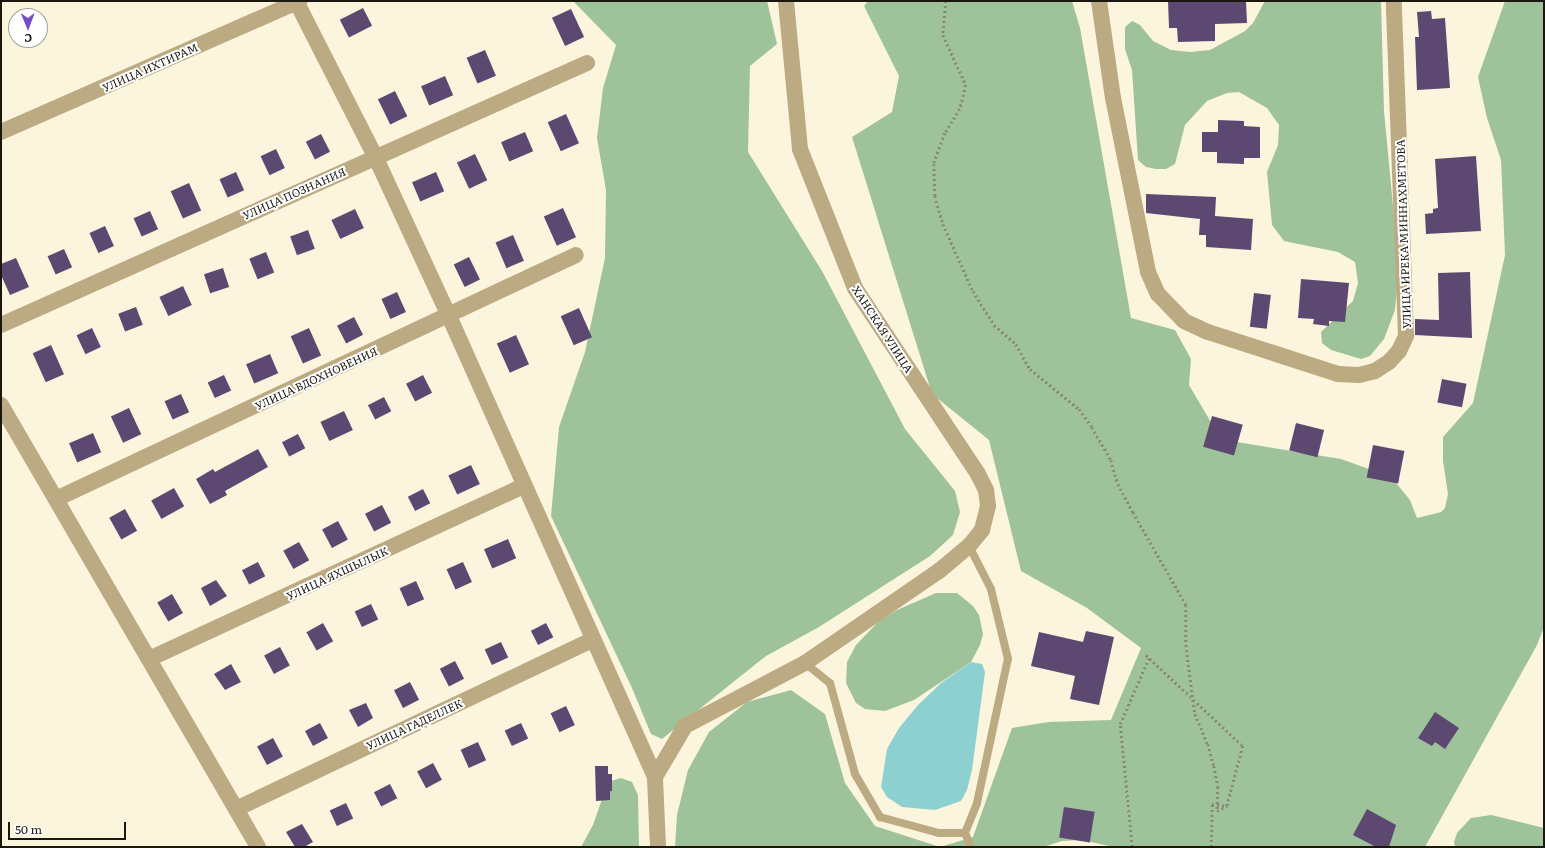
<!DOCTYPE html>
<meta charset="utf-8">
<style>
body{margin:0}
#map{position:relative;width:1545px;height:848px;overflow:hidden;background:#fcf5dd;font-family:Literata,serif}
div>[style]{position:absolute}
.forest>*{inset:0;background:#9ec299}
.water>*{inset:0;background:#8cd0d2}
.building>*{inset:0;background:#5d4871;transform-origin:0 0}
.path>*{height:2.5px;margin-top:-1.25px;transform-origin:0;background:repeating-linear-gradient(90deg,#8a8675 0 2px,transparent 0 5px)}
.lane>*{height:8px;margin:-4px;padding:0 4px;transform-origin:4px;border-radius:4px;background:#bcaa82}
.street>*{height:16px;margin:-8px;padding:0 8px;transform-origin:8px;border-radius:8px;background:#bcaa82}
span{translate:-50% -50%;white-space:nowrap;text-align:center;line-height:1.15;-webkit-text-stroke:4px #fff;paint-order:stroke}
.street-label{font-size:11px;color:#19170e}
.frame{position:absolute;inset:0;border:2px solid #19170e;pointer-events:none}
.north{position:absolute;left:8px;top:8px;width:40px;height:40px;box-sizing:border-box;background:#fff;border:1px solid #a3a29f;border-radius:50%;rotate:179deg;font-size:11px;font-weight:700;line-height:16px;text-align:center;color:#19170e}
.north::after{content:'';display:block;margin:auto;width:14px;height:18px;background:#754cc5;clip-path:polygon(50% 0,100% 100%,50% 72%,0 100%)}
.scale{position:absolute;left:8px;top:822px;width:118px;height:18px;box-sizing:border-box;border:2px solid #19170e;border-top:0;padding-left:5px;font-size:12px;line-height:14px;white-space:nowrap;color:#19170e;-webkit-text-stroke:3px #fff;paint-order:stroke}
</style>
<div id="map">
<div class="forest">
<div style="clip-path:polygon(573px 1px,767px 1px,777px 44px,750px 66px,748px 152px,822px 271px,905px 429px,955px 491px,960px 512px,953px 535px,930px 556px,819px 627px,766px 656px,662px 739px,651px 734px,632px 688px,551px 516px,559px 427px,585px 352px,605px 258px,606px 190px,597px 138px,603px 88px,616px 45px)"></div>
<div style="clip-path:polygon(868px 1px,1072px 1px,1080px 28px,1131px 318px,1175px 330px,1191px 359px,1189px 385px,1212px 424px,1237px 442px,1341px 459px,1391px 477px,1410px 500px,1417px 518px,1441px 512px,1445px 508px,1448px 494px,1443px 461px,1443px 437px,1473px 403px,1505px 255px,1501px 160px,1487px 118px,1478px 77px,1505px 1px,1544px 1px,1544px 627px,1537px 645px,1425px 847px,1114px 847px,1082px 840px,1062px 841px,1043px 847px,675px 847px,677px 815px,688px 770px,709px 732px,747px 702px,791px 690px,825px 714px,845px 783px,875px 826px,940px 847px,973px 837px,1012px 728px,1049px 722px,1111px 720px,1141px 648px,1087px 608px,1021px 571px,989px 440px,932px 394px,852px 137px,892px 112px,899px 76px,864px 6px)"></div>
<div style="clip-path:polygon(1265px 1px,1381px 1px,1384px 111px,1397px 248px,1397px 290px,1395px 310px,1384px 339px,1370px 356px,1361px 359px,1331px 350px,1322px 343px,1321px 332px,1353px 301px,1358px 283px,1355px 262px,1338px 252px,1284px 241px,1272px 225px,1267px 172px,1278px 145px,1279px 125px,1267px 108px,1239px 92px,1227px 93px,1207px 101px,1185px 125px,1175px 164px,1166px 169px,1156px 169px,1146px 167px,1138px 160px,1132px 70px,1125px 49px,1125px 27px,1132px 21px,1140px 25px,1153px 41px,1171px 50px,1190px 52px,1210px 50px,1245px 31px,1253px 23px)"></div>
<div style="clip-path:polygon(936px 593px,957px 593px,973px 606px,979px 615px,983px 634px,980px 645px,971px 662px,914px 700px,885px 711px,865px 709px,856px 703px,846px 683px,847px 662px,856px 645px,879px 621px,897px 610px)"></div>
<div style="clip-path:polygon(621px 778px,632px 782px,638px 795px,639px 847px,581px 847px,593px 825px,608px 782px)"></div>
<div style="clip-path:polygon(1491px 815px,1544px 828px,1544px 847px,1455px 847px,1454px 842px,1457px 833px,1471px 818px)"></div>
</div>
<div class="water">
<div style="clip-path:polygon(971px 662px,982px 664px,985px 672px,972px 770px,967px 790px,961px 801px,935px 810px,902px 807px,887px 797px,881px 787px,887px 749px,899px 728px,918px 705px,941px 683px)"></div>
</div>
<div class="building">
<div style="clip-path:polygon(1168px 1px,1246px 1px,1247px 23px,1215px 24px,1215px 41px,1178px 42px,1177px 28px,1169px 28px)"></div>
<div style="left:363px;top:8px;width:20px;height:26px;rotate:63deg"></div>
<div style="left:571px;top:9px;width:31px;height:21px;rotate:65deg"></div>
<div style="clip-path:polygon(1431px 11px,1432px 19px,1445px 18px,1450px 88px,1417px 90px,1415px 37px,1419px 37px,1417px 12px)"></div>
<div style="left:485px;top:50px;width:28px;height:20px;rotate:67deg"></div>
<div style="left:445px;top:76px;width:21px;height:26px;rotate:67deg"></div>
<div style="left:395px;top:91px;width:28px;height:19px;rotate:64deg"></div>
<div style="left:566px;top:114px;width:32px;height:20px;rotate:66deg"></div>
<div style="clip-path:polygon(1218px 120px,1244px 121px,1244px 126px,1260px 127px,1260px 158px,1244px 158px,1244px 164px,1217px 163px,1217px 152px,1202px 152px,1202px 132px,1218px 132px)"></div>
<div style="left:525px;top:132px;width:21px;height:26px;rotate:67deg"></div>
<div style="left:321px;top:134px;width:20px;height:17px;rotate:63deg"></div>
<div style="left:276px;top:149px;width:21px;height:17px;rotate:65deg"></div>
<div style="left:475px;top:154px;width:29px;height:20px;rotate:65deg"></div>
<div style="clip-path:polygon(1476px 156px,1481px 231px,1426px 234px,1425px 214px,1433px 213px,1433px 209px,1438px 208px,1435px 159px)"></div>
<div style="left:236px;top:172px;width:20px;height:18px;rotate:66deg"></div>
<div style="left:436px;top:172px;width:21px;height:26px;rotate:67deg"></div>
<div style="left:189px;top:183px;width:30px;height:20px;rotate:66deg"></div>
<div style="clip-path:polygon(1146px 194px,1216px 197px,1215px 216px,1253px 219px,1251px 250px,1206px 247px,1206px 235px,1199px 235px,1200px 219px,1146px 213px)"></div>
<div style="left:563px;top:208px;width:32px;height:21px;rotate:66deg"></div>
<div style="left:355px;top:209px;width:21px;height:26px;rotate:65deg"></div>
<div style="left:150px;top:211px;width:20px;height:18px;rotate:66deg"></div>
<div style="left:105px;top:226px;width:22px;height:17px;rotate:66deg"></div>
<div style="left:308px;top:230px;width:20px;height:19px;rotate:70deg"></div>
<div style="left:513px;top:235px;width:28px;height:19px;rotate:67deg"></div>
<div style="left:64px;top:249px;width:20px;height:18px;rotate:66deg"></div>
<div style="left:266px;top:252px;width:22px;height:18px;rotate:68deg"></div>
<div style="left:469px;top:257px;width:25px;height:17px;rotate:64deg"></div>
<div style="clip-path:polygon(16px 258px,29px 287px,10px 295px,1px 275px,1px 264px)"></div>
<div style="left:223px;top:268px;width:20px;height:20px;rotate:72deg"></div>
<div style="clip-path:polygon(1470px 272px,1472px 338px,1415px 335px,1415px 319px,1439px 320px,1438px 273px)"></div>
<div style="clip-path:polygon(1301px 279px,1349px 283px,1345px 322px,1329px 321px,1329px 326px,1313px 324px,1314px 319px,1298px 318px)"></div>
<div style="left:183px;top:286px;width:21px;height:26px;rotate:65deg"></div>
<div style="left:397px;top:292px;width:22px;height:17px;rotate:66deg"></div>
<div style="left:1254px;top:293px;width:17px;height:34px;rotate:7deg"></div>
<div style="left:136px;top:307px;width:19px;height:19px;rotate:69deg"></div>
<div style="left:579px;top:308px;width:32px;height:20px;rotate:66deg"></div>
<div style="left:354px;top:317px;width:20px;height:19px;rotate:63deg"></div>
<div style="left:92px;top:328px;width:21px;height:17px;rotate:65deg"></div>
<div style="left:309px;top:328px;width:30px;height:20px;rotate:66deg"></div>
<div style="left:516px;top:335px;width:32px;height:21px;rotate:66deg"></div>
<div style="left:51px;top:345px;width:32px;height:20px;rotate:66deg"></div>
<div style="left:270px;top:354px;width:21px;height:26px;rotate:67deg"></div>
<div style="left:224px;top:375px;width:17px;height:18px;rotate:65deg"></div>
<div style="left:423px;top:375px;width:20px;height:19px;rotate:63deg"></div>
<div style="left:1442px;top:379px;width:25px;height:24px;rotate:11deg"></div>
<div style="left:181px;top:394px;width:20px;height:18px;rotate:66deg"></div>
<div style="left:384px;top:397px;width:16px;height:18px;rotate:63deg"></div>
<div style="left:129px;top:408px;width:29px;height:20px;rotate:65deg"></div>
<div style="left:344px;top:411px;width:21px;height:26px;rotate:65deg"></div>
<div style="left:1212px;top:416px;width:32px;height:32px;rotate:16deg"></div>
<div style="left:1296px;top:423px;width:29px;height:28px;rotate:14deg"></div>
<div style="left:93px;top:433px;width:21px;height:26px;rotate:67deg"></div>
<div style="left:298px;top:434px;width:16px;height:18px;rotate:63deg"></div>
<div style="left:1373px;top:445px;width:32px;height:33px;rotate:11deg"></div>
<div style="clip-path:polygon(258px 449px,268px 467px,225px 491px,227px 495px,210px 504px,196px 479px,213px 469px,215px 472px)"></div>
<div style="left:471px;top:465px;width:21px;height:25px;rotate:65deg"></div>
<div style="left:174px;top:488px;width:21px;height:26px;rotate:61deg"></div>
<div style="left:423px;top:489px;width:16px;height:17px;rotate:63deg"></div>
<div style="left:382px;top:505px;width:20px;height:19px;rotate:63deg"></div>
<div style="left:125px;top:509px;width:25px;height:18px;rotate:61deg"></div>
<div style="left:338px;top:521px;width:21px;height:18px;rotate:62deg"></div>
<div style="left:508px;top:539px;width:21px;height:26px;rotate:67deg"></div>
<div style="left:299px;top:542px;width:21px;height:18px;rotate:61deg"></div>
<div style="left:258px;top:562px;width:16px;height:18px;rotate:63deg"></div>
<div style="left:463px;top:562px;width:22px;height:18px;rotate:66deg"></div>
<div style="clip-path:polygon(216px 580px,227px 596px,210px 606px,201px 588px)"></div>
<div style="left:416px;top:581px;width:20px;height:18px;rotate:66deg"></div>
<div style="left:172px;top:594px;width:22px;height:17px;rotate:60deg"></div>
<div style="left:371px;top:604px;width:17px;height:18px;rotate:65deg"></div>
<div style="left:323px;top:623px;width:21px;height:19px;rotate:61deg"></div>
<div style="left:546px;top:623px;width:16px;height:17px;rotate:63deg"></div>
<div style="clip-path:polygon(1086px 631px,1114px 637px,1099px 705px,1070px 699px,1075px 676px,1031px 666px,1039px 632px,1083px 642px)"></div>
<div style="left:501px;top:642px;width:17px;height:18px;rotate:65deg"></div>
<div style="left:280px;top:647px;width:21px;height:18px;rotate:62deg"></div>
<div style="left:455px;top:661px;width:20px;height:17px;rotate:63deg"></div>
<div style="clip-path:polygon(231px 664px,241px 682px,225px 690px,214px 674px)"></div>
<div style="left:410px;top:682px;width:20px;height:18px;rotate:63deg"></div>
<div style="clip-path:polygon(366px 703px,373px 718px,358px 727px,349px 710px)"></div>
<div style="left:566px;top:706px;width:21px;height:17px;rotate:65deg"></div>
<div style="clip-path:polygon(1435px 712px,1459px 728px,1445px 749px,1435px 742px,1432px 746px,1418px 738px)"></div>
<div style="left:320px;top:723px;width:17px;height:17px;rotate:62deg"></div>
<div style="left:521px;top:723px;width:17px;height:18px;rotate:65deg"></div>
<div style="left:273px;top:738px;width:21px;height:18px;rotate:62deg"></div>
<div style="left:478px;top:742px;width:20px;height:19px;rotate:66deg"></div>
<div style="left:433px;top:763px;width:19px;height:18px;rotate:62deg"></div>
<div style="clip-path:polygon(595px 766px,608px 766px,608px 774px,612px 774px,612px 791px,610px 791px,610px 800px,596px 801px)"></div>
<div style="left:390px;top:784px;width:16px;height:18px;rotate:63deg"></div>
<div style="left:346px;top:803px;width:17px;height:18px;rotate:65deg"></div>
<div style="left:1064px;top:807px;width:31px;height:31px;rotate:9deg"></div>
<div style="clip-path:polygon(1367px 809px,1396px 825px,1389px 847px,1376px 847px,1353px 835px)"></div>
<div style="clip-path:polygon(302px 824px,313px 842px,304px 847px,295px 847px,286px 832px)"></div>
</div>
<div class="path">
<div style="left:946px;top:1px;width:34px;rotate:95deg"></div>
<div style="left:943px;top:35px;width:55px;rotate:65.3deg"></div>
<div style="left:966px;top:85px;width:25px;rotate:104deg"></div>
<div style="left:960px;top:109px;width:28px;rotate:122deg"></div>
<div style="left:945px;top:133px;width:33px;rotate:110deg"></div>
<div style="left:934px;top:164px;width:32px;rotate:88deg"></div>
<div style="left:935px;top:196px;width:29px;rotate:74deg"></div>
<div style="left:943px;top:224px;width:73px;rotate:65.9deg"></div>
<div style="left:973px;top:291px;width:40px;rotate:58deg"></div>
<div style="left:994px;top:325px;width:29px;rotate:41deg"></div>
<div style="left:1016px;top:344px;width:29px;rotate:61deg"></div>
<div style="left:1030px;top:369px;width:63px;rotate:39.2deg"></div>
<div style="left:1079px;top:409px;width:22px;rotate:54deg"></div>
<div style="left:1092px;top:427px;width:38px;rotate:60deg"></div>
<div style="left:1111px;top:460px;width:25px;rotate:74deg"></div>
<div style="left:1118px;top:484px;width:32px;rotate:62deg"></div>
<div style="left:1133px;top:512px;width:107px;rotate:60.3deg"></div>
<div style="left:1186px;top:605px;width:40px;rotate:90deg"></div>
<div style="left:1186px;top:645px;width:70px;rotate:82.6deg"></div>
<div style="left:1195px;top:714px;width:33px;rotate:67deg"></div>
<div style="left:1208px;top:744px;width:23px;rotate:75deg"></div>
<div style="left:1214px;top:766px;width:21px;rotate:79deg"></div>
<div style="left:1218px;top:787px;width:24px;rotate:92deg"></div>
<div style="left:1217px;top:811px;width:11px;rotate:-27deg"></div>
<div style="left:1146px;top:655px;width:133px;rotate:43.2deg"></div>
<div style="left:1243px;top:746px;width:62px;rotate:104.9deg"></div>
<div style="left:1132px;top:847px;width:124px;rotate:-95.6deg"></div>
<div style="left:1120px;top:724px;width:72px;rotate:-66.3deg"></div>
<div style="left:1211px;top:847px;width:43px;rotate:-88.7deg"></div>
<div style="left:1212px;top:804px;width:15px;rotate:8deg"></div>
</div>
<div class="lane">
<div style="left:805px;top:663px;width:32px;rotate:39deg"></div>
<div style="left:830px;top:683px;width:94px;rotate:74.6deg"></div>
<div style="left:855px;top:774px;width:50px;rotate:59.8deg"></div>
<div style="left:880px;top:817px;width:61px;rotate:15.2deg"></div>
<div style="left:939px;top:833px;width:26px"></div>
<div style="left:965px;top:833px;width:32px;rotate:-68deg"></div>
<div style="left:977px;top:803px;width:147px;rotate:-77.9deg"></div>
<div style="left:1008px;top:659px;width:72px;rotate:-103.7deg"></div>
<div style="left:991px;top:589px;width:48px;rotate:-117.1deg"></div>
<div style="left:965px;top:833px;width:15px;rotate:67deg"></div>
</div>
<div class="street">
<div style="left:296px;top:1px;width:174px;rotate:63deg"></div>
<div style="left:375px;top:156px;width:176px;rotate:65.2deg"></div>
<div style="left:449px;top:316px;width:505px;rotate:65.92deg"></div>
<div style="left:1099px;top:1px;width:98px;rotate:81.8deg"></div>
<div style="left:1113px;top:98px;width:177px;rotate:78.6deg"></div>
<div style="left:1148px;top:272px;width:24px;rotate:66deg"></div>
<div style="left:1158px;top:294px;width:37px;rotate:46deg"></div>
<div style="left:1184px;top:321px;width:26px;rotate:25deg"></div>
<div style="left:1208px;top:332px;width:137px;rotate:17.9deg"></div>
<div style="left:1338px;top:374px;width:21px;rotate:3deg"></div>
<div style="left:1359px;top:375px;width:16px;rotate:-14deg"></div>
<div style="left:1375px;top:371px;width:17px;rotate:-33deg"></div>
<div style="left:1389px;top:362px;width:15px;rotate:-48deg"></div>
<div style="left:1399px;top:351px;width:17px;rotate:-65deg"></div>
<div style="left:1406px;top:336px;width:335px;rotate:-92.1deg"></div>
<div style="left:1px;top:132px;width:326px;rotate:-23.7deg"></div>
<div style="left:1px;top:325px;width:642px;rotate:-24.09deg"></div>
<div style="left:1px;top:405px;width:511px;rotate:59.82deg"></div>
<div style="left:56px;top:499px;width:574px;rotate:-25.14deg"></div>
<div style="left:149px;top:659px;width:413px;rotate:-24.8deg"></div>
<div style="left:236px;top:809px;width:394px;rotate:-25.4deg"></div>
<div style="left:658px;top:847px;width:70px;rotate:-92.5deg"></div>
<div style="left:655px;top:777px;width:59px;rotate:-59.5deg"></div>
<div style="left:685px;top:726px;width:136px;rotate:-27.7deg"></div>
<div style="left:805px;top:663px;width:163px;rotate:-34.5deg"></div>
<div style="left:939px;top:571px;width:39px;rotate:-40deg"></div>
<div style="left:969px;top:546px;width:21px;rotate:-51deg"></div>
<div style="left:982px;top:530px;width:25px;rotate:-76deg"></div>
<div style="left:988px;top:506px;width:16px;rotate:-97deg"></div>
<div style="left:986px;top:490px;width:18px;rotate:-117deg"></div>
<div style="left:978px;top:474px;width:223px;rotate:-123.5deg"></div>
<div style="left:855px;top:288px;width:149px;rotate:-111.6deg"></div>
<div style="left:800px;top:149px;width:149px;rotate:-95.4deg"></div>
</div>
<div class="street-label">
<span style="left:150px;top:67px;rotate:-24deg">УЛИЦА ИХТИРАМ</span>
<span style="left:294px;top:193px;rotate:-24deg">УЛИЦА ПОЗНАНИЯ</span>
<span style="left:1403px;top:234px;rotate:-92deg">УЛИЦА ИРЕКА МИННАХМЕТОВА</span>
<span style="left:883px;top:329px;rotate:57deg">ХАНСКАЯ УЛИЦА</span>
<span style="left:316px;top:378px;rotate:-25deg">УЛИЦА ВДОХНОВЕНИЯ</span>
<span style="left:337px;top:573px;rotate:-25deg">УЛИЦА ЯХШЫЛЫК</span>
<span style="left:414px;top:724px;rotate:-25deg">УЛИЦА ГАДЕЛЛЕК</span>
</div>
<div class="frame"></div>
<div class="north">С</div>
<div class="scale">50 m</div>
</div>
